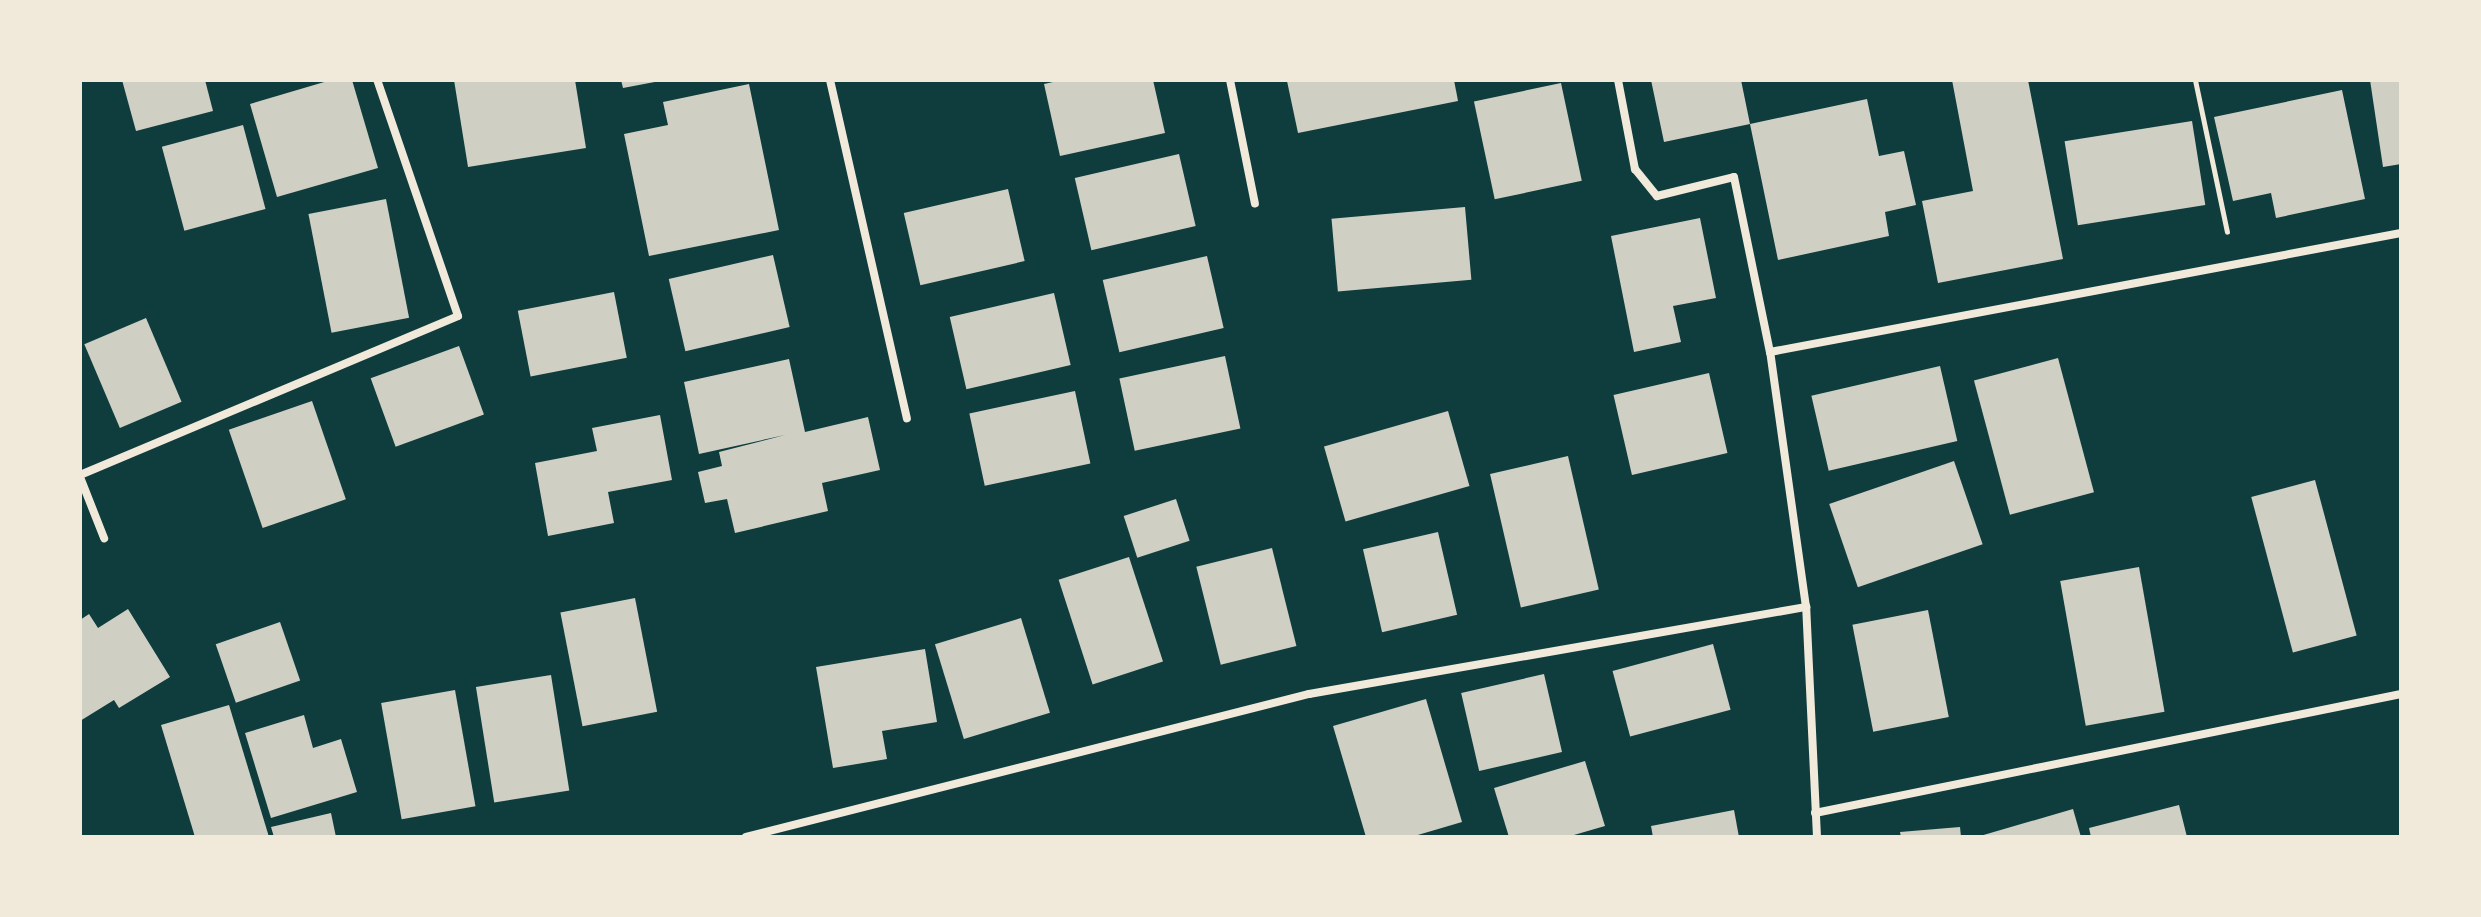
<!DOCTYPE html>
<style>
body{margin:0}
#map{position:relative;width:2481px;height:917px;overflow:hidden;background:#0f3d3e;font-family:Quicksand,sans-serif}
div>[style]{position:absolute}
.building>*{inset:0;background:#cfcfc3;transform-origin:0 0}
.path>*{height:5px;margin:-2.5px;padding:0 2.5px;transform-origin:2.5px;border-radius:2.5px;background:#f1e9da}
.minor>*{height:8px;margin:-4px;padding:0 4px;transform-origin:4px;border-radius:4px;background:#f1e9da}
span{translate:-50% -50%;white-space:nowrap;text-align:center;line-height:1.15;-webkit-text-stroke:6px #f1e9da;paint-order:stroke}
.frame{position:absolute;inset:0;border:82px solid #f1e9da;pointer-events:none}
</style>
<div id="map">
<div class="building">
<div style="clip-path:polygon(122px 80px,205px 80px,213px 111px,136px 131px)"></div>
<div style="clip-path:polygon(331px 80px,352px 80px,378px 168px,277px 197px,250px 104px)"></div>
<div style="clip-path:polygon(454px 80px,575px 80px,586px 148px,468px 167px)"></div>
<div style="clip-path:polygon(621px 80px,659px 80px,660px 81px,623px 88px)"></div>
<div style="clip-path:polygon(1062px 80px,1153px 80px,1165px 133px,1060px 156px,1044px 84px)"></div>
<div style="clip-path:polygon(1294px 80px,1454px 80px,1458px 101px,1298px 133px,1287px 81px)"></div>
<div style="clip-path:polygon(1651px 80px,1741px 80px,1750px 124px,1867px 99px,1879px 156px,1904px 151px,1916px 205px,1885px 212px,1889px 236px,1778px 260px,1750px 124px,1664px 142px)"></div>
<div style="clip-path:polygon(1952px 80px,2028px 80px,2063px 259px,1938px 283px,1922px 201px,1973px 191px)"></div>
<div style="clip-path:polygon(2370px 80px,2401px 80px,2401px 164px,2383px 167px)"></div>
<div style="left:1561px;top:83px;width:100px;height:89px;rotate:78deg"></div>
<div style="clip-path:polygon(749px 84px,779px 230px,649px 256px,624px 134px,668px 125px,663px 102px)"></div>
<div style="clip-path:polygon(2342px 90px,2365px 199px,2276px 218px,2271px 193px,2233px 201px,2214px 117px)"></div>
<div style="left:2192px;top:121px;width:85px;height:129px;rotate:81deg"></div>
<div style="left:243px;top:125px;width:87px;height:84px;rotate:75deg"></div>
<div style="left:1179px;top:154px;width:74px;height:107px;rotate:77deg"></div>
<div style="left:1008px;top:189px;width:74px;height:107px;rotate:77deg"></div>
<div style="left:386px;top:199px;width:121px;height:79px;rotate:79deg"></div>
<div style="left:1465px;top:207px;width:73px;height:134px;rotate:85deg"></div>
<div style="clip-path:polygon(1700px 218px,1716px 298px,1673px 306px,1681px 342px,1634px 352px,1611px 236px)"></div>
<div style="left:773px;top:255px;width:74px;height:107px;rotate:77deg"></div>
<div style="left:1207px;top:256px;width:74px;height:107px;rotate:77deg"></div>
<div style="left:614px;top:292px;width:67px;height:98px;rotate:79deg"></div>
<div style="left:1054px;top:293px;width:74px;height:107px;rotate:77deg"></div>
<div style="left:146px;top:318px;width:91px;height:67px;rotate:67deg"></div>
<div style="left:459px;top:346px;width:73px;height:94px;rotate:70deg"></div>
<div style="left:1225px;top:356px;width:74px;height:108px;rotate:78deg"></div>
<div style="left:2058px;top:358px;width:139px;height:87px;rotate:75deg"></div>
<div style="clip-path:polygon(789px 359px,805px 432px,868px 417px,880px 470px,822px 483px,828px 511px,735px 533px,727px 499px,705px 503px,698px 472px,722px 466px,719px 452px,785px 435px,699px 454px,684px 382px)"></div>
<div style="left:1940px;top:366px;width:77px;height:132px;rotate:77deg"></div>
<div style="left:1709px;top:373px;width:82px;height:98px;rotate:77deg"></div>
<div style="left:1075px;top:391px;width:74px;height:108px;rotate:78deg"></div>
<div style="left:312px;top:401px;width:104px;height:88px;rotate:71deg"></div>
<div style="left:1448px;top:411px;width:78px;height:129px;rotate:74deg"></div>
<div style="clip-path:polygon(660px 415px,672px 480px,608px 492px,614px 523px,548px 536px,535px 463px,597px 451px,592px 428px)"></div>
<div style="left:1568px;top:456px;width:137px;height:80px;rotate:77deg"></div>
<div style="left:1954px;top:461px;width:88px;height:132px;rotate:71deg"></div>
<div style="left:2315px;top:480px;width:161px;height:66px;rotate:75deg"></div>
<div style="left:1176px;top:499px;width:44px;height:55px;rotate:72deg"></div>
<div style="left:1438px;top:532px;width:85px;height:77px;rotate:77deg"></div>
<div style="left:1272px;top:548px;width:101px;height:78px;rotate:76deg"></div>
<div style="left:1129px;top:557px;width:110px;height:74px;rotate:72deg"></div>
<div style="left:2139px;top:567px;width:147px;height:80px;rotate:80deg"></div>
<div style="left:635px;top:598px;width:116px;height:76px;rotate:79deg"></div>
<div style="clip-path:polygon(128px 609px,170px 677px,119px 708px,114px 700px,80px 721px,80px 620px,89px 614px,98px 628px)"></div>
<div style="left:1928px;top:610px;width:109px;height:77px;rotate:79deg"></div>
<div style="left:1021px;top:618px;width:99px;height:90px;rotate:73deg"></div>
<div style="left:280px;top:622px;width:62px;height:68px;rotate:71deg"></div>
<div style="left:1713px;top:644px;width:68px;height:104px;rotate:75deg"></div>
<div style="clip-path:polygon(925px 649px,937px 722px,882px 731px,887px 759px,833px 768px,816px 667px)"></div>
<div style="left:1544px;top:674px;width:80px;height:85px;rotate:77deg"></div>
<div style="left:551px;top:675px;width:117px;height:76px;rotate:81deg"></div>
<div style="left:455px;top:690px;width:118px;height:75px;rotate:80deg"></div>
<div style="clip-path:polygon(1426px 699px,1462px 822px,1411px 837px,1366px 837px,1333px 726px)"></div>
<div style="clip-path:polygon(229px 705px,269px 837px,195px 837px,161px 725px)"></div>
<div style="clip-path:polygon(304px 715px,313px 748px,341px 739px,357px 792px,271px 818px,245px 733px)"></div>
<div style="clip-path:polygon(1585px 761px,1605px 826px,1567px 837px,1509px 837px,1494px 788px)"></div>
<div style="clip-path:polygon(2179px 805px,2187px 837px,2091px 837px,2089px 828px)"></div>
<div style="clip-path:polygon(2073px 809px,2081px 837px,1980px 837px,1980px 836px)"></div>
<div style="clip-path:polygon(1734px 810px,1739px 837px,1653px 837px,1651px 826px)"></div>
<div style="clip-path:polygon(331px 813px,336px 837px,274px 837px,271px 827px)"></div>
<div style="clip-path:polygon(1960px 827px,1961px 837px,1901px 837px,1900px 832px)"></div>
</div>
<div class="path">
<div style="left:2195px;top:80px;width:155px;rotate:78.1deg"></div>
</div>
<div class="minor">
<div style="left:830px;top:80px;width:347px;rotate:77.2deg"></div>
<div style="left:1230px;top:80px;width:126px;rotate:78.6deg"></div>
<div style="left:1618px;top:80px;width:91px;rotate:79.2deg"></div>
<div style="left:1635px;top:169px;width:35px;rotate:51deg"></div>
<div style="left:1657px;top:196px;width:79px;rotate:-13.9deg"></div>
<div style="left:1734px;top:177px;width:179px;rotate:78.4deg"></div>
<div style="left:80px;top:475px;width:410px;rotate:-22.8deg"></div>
<div style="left:458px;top:316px;width:250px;rotate:-108.9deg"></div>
<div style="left:80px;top:477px;width:66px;rotate:68.5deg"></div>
<div style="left:1815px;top:813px;width:598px;rotate:-11.48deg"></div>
<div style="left:746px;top:837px;width:581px;rotate:-14.25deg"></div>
<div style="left:1309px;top:694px;width:505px;rotate:-9.93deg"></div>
<div style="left:1817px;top:837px;width:230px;rotate:-92.7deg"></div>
<div style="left:1806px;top:607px;width:258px;rotate:-98deg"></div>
<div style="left:1770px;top:352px;width:642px;rotate:-10.68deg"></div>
</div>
<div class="frame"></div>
</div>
